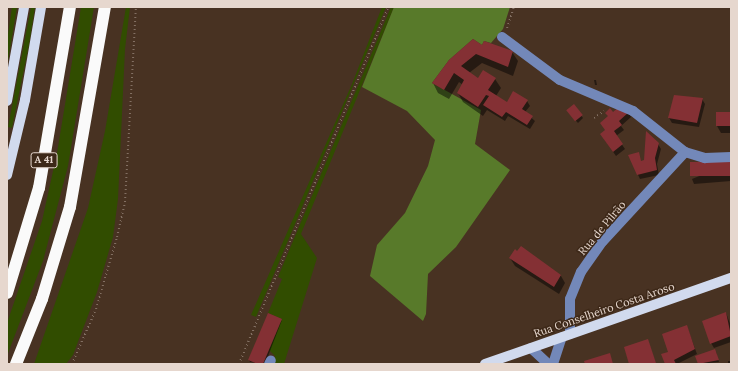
<!DOCTYPE html>
<meta charset="utf-8">
<style>
body{margin:0}
#map{position:relative;width:738px;height:371px;overflow:hidden;background:#483222;font-family:Lora,serif}
div>[style]{position:absolute}
.green>*{inset:0;background:#314d00}
.forest>*{inset:0;background:#587a2a}
.shadow>*{inset:0;background:#0007;transform-origin:0 0}
.building>*{inset:0;background:#843034;transform-origin:0 0}
.path>*{height:2px;margin-top:-1px;transform-origin:0;background:repeating-linear-gradient(90deg,#837063 0 1px,transparent 0 4px)}
.minor>*{height:10px;margin:-5px;padding:0 5px;transform-origin:5px;border-radius:5px;background:#7388b9}
.major>*{height:10px;margin:-5px;padding:0 5px;transform-origin:5px;border-radius:5px;background:#d1daee}
.highway>*{height:12px;margin:-6px;padding:0 6px;transform-origin:6px;border-radius:6px;background:#fafafa}
span{translate:-50% -50%;white-space:nowrap;text-align:center;line-height:1.15;-webkit-text-stroke:3px #3d2818;paint-order:stroke}
.shield-label span{padding:1px 3px;background:#3d2818;border:1px solid;border-radius:3px;-webkit-text-stroke-width:0}
.shield-label{font-size:10px;color:#e6d7ce;font-weight:700}
.street-label{font-size:11px;color:#e6d7ce}
.frame{position:absolute;inset:0;border:8px solid #e6d7ce;pointer-events:none}
</style>
<div id="map">
<div class="green">
<div style="clip-path:polygon(12px 7px,17px 7px,7px 67px,7px 41px)"></div>
<div style="clip-path:polygon(31px 7px,35px 7px,29px 45px,12px 128px,8px 127px)"></div>
<div style="clip-path:polygon(81px 7px,94px 7px,68px 166px,43px 261px,7px 356px,7px 323px,42px 221px,57px 153px)"></div>
<div style="clip-path:polygon(126px 7px,130px 7px,125px 49px,118px 199px,113px 237px,97px 292px,73px 355px,66px 364px,34px 364px,88px 208px,105px 131px)"></div>
<div style="clip-path:polygon(382px 7px,386px 7px,256px 317px,251px 315px,352px 84px)"></div>
<div style="clip-path:polygon(391px 7px,394px 7px,301px 234px,317px 258px,284px 364px,272px 364px,275px 356px,269px 350px,282px 319px,268px 313px,282px 279px,278px 277px)"></div>
</div>
<div class="forest">
<div style="clip-path:polygon(394px 7px,510px 7px,503px 29px,491px 43px,484px 41px,482px 45px,473px 39px,449px 60px,432px 83px,481px 110px,475px 144px,510px 170px,456px 247px,428px 274px,426px 314px,423px 321px,370px 276px,377px 245px,405px 213px,428px 166px,435px 140px,407px 111px,362px 87px)"></div>
</div>
<div class="shadow">
<div style="clip-path:polygon(482px 47px,512px 52px,518px 61px,513px 76px,482px 63px,469px 73px,479px 79px,495px 79px,501px 88px,496px 96px,507px 103px,527px 101px,530px 106px,525px 112px,535px 121px,530px 129px,508px 116px,505px 121px,487px 110px,483px 116px,463px 102px,458px 93px,463px 85px,459px 82px,449px 99px,438px 93px,433px 83px)"></div>
<div style="clip-path:polygon(594px 80px,596px 80px,597px 85px,595px 85px)"></div>
<div style="clip-path:polygon(675px 96px,702px 99px,705px 104px,699px 127px,672px 123px,669px 118px)"></div>
<div style="clip-path:polygon(574px 106px,583px 118px,578px 123px,569px 113px)"></div>
<div style="clip-path:polygon(613px 113px,629px 113px,631px 117px,621px 126px,624px 130px,616px 136px,625px 149px,616px 156px,604px 139px)"></div>
<div style="clip-path:polygon(731px 113px,731px 133px,721px 133px,717px 126px)"></div>
<div style="clip-path:polygon(658px 144px,661px 149px,657px 164px,659px 175px,640px 179px,629px 156px,641px 162px,645px 161px)"></div>
<div style="clip-path:polygon(731px 163px,731px 181px,694px 184px,692px 179px)"></div>
<div style="clip-path:polygon(522px 248px,561px 276px,565px 283px,559px 294px,515px 266px,510px 258px)"></div>
<div style="clip-path:polygon(726px 313px,731px 326px,731px 342px,714px 348px,711px 343px)"></div>
<div style="clip-path:polygon(282px 320px,265px 364px,250px 362px,249px 360px)"></div>
<div style="clip-path:polygon(687px 327px,697px 354px,677px 364px,666px 364px,669px 352px)"></div>
<div style="clip-path:polygon(648px 341px,656px 364px,631px 364px,625px 348px)"></div>
<div style="clip-path:polygon(716px 352px,719px 362px,699px 364px,697px 357px)"></div>
<div style="left:728px;top:361px;width:3px;height:3px"></div>
</div>
<div class="building">
<div style="clip-path:polygon(473px 39px,482px 45px,484px 41px,513px 51px,508px 67px,476px 54px,461px 66px,478px 78px,483px 70px,496px 78px,488px 90px,507px 102px,513px 91px,528px 100px,522px 109px,533px 116px,527px 125px,506px 112px,502px 117px,483px 105px,489px 96px,486px 95px,478px 107px,457px 93px,464px 80px,454px 73px,444px 90px,432px 83px,449px 60px)"></div>
<div style="clip-path:polygon(674px 95px,703px 98px,697px 123px,668px 118px)"></div>
<div style="left:574px;top:104px;width:14px;height:10px;rotate:51deg"></div>
<div style="clip-path:polygon(619px 107px,629px 112px,619px 121px,622px 125px,614px 131px,623px 144px,613px 152px,600px 134px,605px 130px,600px 123px,608px 116px,605px 113px,610px 108px,613px 112px)"></div>
<div style="left:716px;top:112px;width:15px;height:14px"></div>
<div style="clip-path:polygon(646px 131px,659px 143px,655px 158px,657px 170px,637px 175px,628px 155px,639px 152px,641px 161px,644px 160px)"></div>
<div style="left:731px;top:162px;width:14px;height:41px;rotate:90deg"></div>
<div style="clip-path:polygon(521px 246px,561px 275px,554px 287px,509px 258px,515px 249px,517px 251px)"></div>
<div style="clip-path:polygon(726px 312px,731px 336px,710px 344px,702px 321px)"></div>
<div style="clip-path:polygon(268px 313px,282px 319px,263px 364px,258px 364px,248px 360px)"></div>
<div style="clip-path:polygon(687px 325px,695px 349px,674px 360px,676px 364px,665px 364px,661px 354px,668px 352px,662px 334px)"></div>
<div style="clip-path:polygon(648px 339px,656px 363px,629px 364px,624px 347px)"></div>
<div style="clip-path:polygon(715px 349px,719px 360px,698px 364px,695px 356px)"></div>
<div style="clip-path:polygon(610px 353px,613px 364px,585px 364px,584px 361px)"></div>
</div>
<div class="path">
<div style="left:507px;top:28px;width:22px;rotate:-72deg"></div>
<div style="left:594px;top:118px;width:12px;rotate:-35deg"></div>
<div style="left:72px;top:364px;width:60px;rotate:-66.4deg"></div>
<div style="left:96px;top:309px;width:75px;rotate:-73.7deg"></div>
<div style="left:117px;top:237px;width:36px;rotate:-77deg"></div>
<div style="left:125px;top:202px;width:195px;rotate:-86.8deg"></div>
<div style="left:239px;top:364px;width:387px;rotate:-67.3deg"></div>
</div>
<div class="minor">
<div style="left:502px;top:37px;width:72px;rotate:36.6deg"></div>
<div style="left:560px;top:80px;width:79px;rotate:23deg"></div>
<div style="left:633px;top:111px;width:66px;rotate:38.3deg"></div>
<div style="left:685px;top:152px;width:21px;rotate:17deg"></div>
<div style="left:705px;top:158px;width:26px;rotate:-2deg"></div>
<div style="left:570px;top:334px;width:35px;rotate:-90deg"></div>
<div style="left:570px;top:299px;width:29px;rotate:-68deg"></div>
<div style="left:581px;top:272px;width:38px;rotate:-55deg"></div>
<div style="left:603px;top:241px;width:121px;rotate:-47.3deg"></div>
<div style="left:531px;top:348px;width:23px;rotate:43deg"></div>
<div style="left:269px;top:364px;width:4px;rotate:-63deg"></div>
<div style="left:553px;top:364px;width:28px;rotate:-72deg"></div>
</div>
<div class="major">
<div style="left:7px;top:101px;width:96px;rotate:-79.7deg"></div>
<div style="left:7px;top:175px;width:77px;rotate:-76.5deg"></div>
<div style="left:25px;top:100px;width:94px;rotate:-80.2deg"></div>
<div style="left:485px;top:364px;width:261px;rotate:-19.3deg"></div>
</div>
<div class="highway">
<div style="left:7px;top:293px;width:110px;rotate:-73.1deg"></div>
<div style="left:39px;top:188px;width:184px;rotate:-80.3deg"></div>
<div style="left:16px;top:364px;width:70px;rotate:-68.2deg"></div>
<div style="left:42px;top:299px;width:96px;rotate:-73.1deg"></div>
<div style="left:70px;top:207px;width:203px;rotate:-80.1deg"></div>
</div>
<div class="shield-label">
<span style="left:44px;top:160px">A 41</span>
</div>
<div class="street-label">
<span style="left:602px;top:228px;rotate:-50deg">Rua de Pilrão</span>
<span style="left:604px;top:310px;rotate:-19deg">Rua Conselheiro Costa Aroso</span>
</div>
<div class="frame"></div>
</div>
